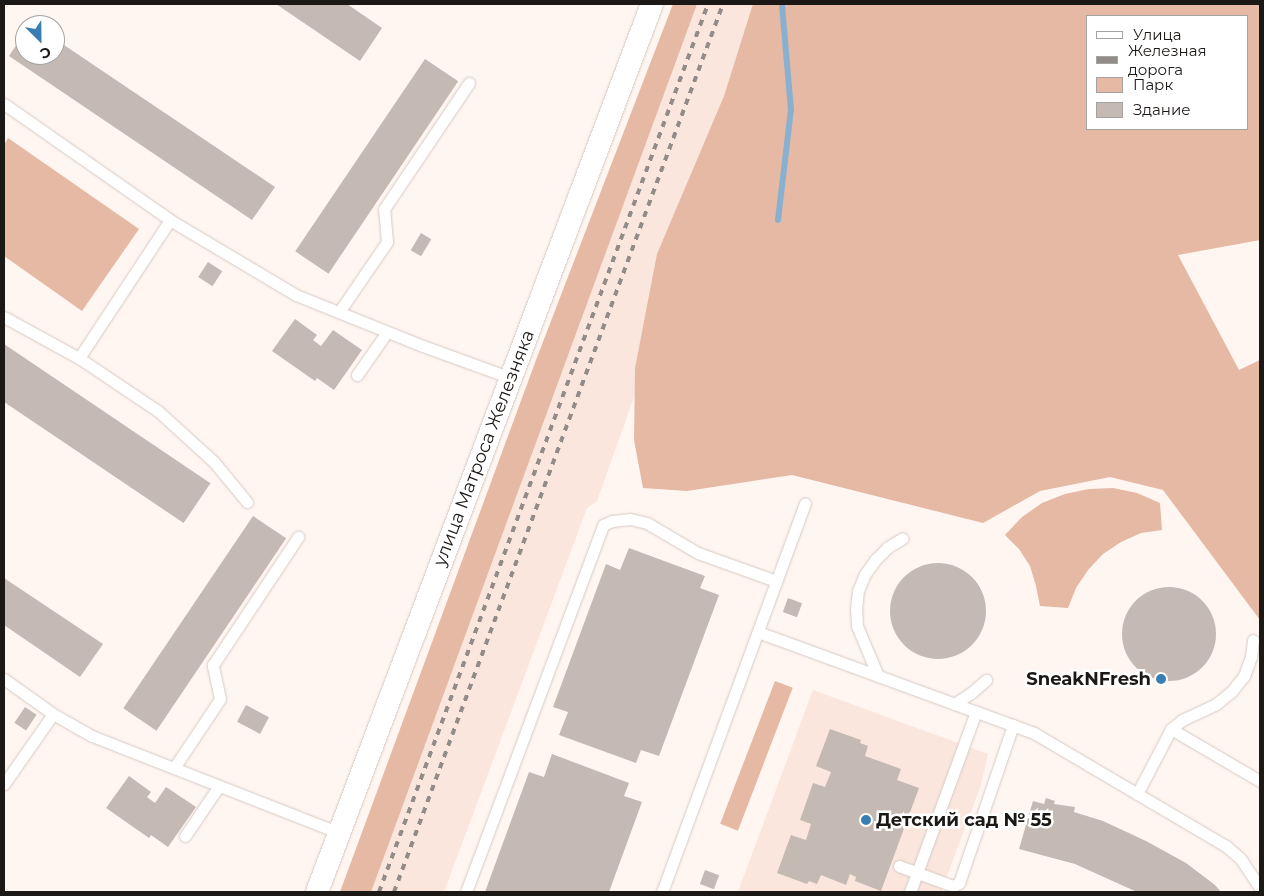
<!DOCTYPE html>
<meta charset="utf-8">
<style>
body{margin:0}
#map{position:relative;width:1264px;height:896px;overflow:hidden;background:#fff5f1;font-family:Montserrat,sans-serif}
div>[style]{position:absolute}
.built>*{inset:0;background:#fae6dd}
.green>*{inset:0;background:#e5b9a3;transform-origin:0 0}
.stream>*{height:6px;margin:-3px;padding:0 3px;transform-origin:3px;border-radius:3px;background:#8ab0d0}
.building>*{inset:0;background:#c4b9b3;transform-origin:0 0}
.round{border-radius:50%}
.roads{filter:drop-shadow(0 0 1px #d5cac4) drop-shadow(0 0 1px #d5cac4)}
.lane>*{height:11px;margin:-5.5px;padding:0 5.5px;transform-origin:5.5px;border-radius:5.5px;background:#fff}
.street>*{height:22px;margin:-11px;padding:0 11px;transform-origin:11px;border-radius:11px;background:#fff}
.rail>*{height:4px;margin-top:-2px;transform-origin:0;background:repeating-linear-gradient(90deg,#928b88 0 6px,transparent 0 12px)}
.dots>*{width:14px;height:14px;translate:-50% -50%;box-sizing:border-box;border:2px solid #fff;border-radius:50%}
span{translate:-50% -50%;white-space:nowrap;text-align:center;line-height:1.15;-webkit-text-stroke:5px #fff;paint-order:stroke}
.street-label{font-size:18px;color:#1c1816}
.poi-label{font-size:18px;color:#1c1816;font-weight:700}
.right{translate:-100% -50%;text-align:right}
.left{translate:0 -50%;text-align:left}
.frame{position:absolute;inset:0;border:5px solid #1c1816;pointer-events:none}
.legend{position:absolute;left:1086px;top:15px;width:162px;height:115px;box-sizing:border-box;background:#fff;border:1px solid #a4a3a2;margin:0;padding:6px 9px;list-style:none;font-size:15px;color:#1c1816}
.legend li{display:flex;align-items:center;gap:10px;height:25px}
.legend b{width:25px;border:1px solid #a4a3a2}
.north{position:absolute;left:15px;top:15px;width:50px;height:50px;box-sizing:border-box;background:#fff;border:1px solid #a4a3a2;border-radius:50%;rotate:157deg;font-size:14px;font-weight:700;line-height:20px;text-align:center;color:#1c1816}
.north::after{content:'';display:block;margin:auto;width:18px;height:22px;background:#387eb3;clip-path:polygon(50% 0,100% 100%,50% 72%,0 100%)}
</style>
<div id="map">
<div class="built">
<div style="clip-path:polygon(677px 4px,774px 4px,597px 501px,587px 508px,444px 892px,345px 892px)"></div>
<div style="clip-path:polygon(813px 690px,988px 754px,981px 785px,941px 892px,738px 892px)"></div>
</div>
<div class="green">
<div style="clip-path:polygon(673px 4px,697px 4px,371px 892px,340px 892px,536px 360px)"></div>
<div style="clip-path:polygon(evenodd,753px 4px,1260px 4px,1260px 240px,1178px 255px,1239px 370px,1260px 360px,1260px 620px,1163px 490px,1110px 477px,1040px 491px,983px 523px,792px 475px,687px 491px,643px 488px,634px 440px,635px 368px,657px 254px,724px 96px,753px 4px,1088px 16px,1248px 16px,1248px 129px,1088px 129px,1088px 16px)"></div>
<div style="clip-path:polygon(8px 138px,139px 229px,82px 311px,4px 256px,4px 145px)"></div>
<div style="clip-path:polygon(1113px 488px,1137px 493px,1160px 503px,1162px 530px,1141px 533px,1121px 542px,1103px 554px,1088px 570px,1076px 588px,1068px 608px,1040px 606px,1036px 586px,1030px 566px,1019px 549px,1005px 535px,1022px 517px,1042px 503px,1065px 494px,1089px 489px)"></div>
<div style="left:775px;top:681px;width:19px;height:153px;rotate:21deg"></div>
</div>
<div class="stream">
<div style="left:778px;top:220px;width:111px;rotate:-83.3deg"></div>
<div style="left:791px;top:110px;width:106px;rotate:-94.9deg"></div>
</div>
<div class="building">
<div style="clip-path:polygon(276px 4px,347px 4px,382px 28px,360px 61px)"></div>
<div style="clip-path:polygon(25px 32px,25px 55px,55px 55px,55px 39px,275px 187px,252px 220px,9px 56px)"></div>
<div style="left:425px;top:59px;width:40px;height:232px;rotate:34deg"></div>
<div style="left:421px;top:233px;width:12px;height:20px;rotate:31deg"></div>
<div style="left:208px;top:262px;width:17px;height:18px;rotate:33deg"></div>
<div style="clip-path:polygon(295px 319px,317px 335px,313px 340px,321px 346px,333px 330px,362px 350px,334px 390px,317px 378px,315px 381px,272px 351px)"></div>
<div style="left:4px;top:344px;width:249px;height:48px;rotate:34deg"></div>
<div style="left:253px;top:516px;width:40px;height:232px;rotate:34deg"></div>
<div style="clip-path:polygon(629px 548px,705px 576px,700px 588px,719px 595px,659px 756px,641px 750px,636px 763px,559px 735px,568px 712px,553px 707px,606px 564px,620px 570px)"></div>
<div class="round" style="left:890px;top:563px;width:96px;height:96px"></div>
<div style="clip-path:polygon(4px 578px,103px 644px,80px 677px,4px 625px)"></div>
<div class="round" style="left:1122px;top:587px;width:94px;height:94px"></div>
<div style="left:788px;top:598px;width:15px;height:15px;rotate:20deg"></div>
<div style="left:246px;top:705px;width:26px;height:19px;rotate:28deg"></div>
<div style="left:25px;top:707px;width:14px;height:19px;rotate:34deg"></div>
<div style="clip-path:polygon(830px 729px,861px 740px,860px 743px,868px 746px,865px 756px,901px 769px,897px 780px,919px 788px,881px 891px,855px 881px,856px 877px,850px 874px,846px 885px,821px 875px,817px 884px,809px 881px,807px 884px,777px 873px,791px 835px,806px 840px,811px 824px,800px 820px,813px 783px,825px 787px,831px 772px,816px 766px)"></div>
<div style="clip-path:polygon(552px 754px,629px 783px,624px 796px,642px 802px,609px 892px,485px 892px,529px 772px,544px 777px)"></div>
<div style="clip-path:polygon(129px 776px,151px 792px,147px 797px,155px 803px,166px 787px,196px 807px,168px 847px,151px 835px,149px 838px,106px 808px)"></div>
<div style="clip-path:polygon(1046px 798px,1055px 801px,1054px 804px,1075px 807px,1074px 812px,1103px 821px,1146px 841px,1186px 863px,1215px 885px,1221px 892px,1137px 892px,1075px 864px,1019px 849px,1033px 801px,1044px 804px)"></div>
<div style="left:705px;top:870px;width:15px;height:15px;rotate:20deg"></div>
</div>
<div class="roads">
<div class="lane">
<div style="left:4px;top:104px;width:203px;rotate:34.9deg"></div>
<div style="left:170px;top:220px;width:147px;rotate:30.8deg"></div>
<div style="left:296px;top:295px;width:137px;rotate:21.9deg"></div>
<div style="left:423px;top:346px;width:94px;rotate:20deg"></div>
<div style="left:339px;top:312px;width:85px;rotate:-55.6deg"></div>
<div style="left:387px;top:242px;width:33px;rotate:-95deg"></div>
<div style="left:384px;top:209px;width:152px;rotate:-56deg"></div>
<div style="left:4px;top:317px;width:85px;rotate:28.7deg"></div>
<div style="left:79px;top:358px;width:95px;rotate:33.9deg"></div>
<div style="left:158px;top:411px;width:76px;rotate:42.3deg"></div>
<div style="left:214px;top:462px;width:52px;rotate:50.5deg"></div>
<div style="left:79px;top:358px;width:165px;rotate:-56.6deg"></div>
<div style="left:357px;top:375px;width:52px;rotate:-55.1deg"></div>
<div style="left:758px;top:632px;width:294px;rotate:20.1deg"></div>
<div style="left:1034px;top:733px;width:223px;rotate:30.5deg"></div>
<div style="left:1226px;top:846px;width:18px;rotate:41deg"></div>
<div style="left:1240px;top:858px;width:36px;rotate:56deg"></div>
<div style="left:878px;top:676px;width:54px;rotate:-112.8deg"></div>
<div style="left:857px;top:626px;width:17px;rotate:-93deg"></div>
<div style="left:856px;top:609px;width:18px;rotate:-84deg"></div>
<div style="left:858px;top:591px;width:18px;rotate:-68deg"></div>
<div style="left:865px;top:574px;width:17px;rotate:-54deg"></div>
<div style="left:875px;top:560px;width:18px;rotate:-45deg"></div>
<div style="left:888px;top:547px;width:17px;rotate:-31deg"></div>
<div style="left:4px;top:679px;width:60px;rotate:35.5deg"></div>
<div style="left:53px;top:714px;width:45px;rotate:29.4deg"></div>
<div style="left:92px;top:736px;width:265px;rotate:21.4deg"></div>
<div style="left:954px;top:704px;width:20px;rotate:-33deg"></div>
<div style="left:971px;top:693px;width:20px;rotate:-41deg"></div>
<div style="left:1171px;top:729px;width:103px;rotate:30.3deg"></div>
<div style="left:174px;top:768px;width:83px;rotate:-56.3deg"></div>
<div style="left:220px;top:699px;width:35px;rotate:-102deg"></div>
<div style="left:213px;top:665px;width:154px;rotate:-56.4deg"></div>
<div style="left:4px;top:784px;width:85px;rotate:-55deg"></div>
<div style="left:1137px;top:794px;width:73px;rotate:-62.4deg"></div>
<div style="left:1171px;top:729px;width:14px;rotate:-39deg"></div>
<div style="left:1182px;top:720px;width:38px;rotate:-25deg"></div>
<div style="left:1216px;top:704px;width:19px;rotate:-39deg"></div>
<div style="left:1231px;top:692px;width:21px;rotate:-51deg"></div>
<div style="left:1244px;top:676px;width:20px;rotate:-70deg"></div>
<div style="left:1251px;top:657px;width:17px;rotate:-83deg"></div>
<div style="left:185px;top:836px;width:60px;rotate:-55.8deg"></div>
<div style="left:899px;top:866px;width:58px;rotate:20.3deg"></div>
<div style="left:953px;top:886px;width:7px;rotate:-27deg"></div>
<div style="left:959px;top:883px;width:167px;rotate:-71.1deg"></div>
<div style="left:466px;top:892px;width:392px;rotate:-69.5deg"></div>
<div style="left:603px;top:525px;width:10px;rotate:-24deg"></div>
<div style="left:612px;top:521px;width:18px;rotate:-6deg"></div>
<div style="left:630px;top:519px;width:17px;rotate:13deg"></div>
<div style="left:647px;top:523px;width:59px;rotate:30.5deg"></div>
<div style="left:698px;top:553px;width:83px;rotate:19.7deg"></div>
<div style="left:662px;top:892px;width:414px;rotate:-69.8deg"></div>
<div style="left:910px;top:892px;width:192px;rotate:-69.9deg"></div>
</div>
<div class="street">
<div style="left:317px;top:892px;width:949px;rotate:-69.33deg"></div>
</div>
</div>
<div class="rail">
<div style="left:379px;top:892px;width:947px;rotate:-69.67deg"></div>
<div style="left:394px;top:892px;width:947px;rotate:-69.67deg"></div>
</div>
<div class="dots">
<div style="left:1161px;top:679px;background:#387eb3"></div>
<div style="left:866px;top:820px;background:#387eb3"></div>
</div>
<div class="street-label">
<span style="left:484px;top:448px;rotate:-69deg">улица Матроса Железняка</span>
</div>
<div class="poi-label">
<span class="right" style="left:1151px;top:679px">SneakNFresh</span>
<span class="left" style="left:876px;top:820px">Детский сад № 55</span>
</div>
<div class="frame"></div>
<ul class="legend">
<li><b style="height:6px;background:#fff"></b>Улица</li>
<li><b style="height:6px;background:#928b88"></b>Железная дорога</li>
<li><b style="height:14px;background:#e5b9a3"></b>Парк</li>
<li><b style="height:14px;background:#c4b9b3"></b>Здание</li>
</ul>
<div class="north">С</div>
</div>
